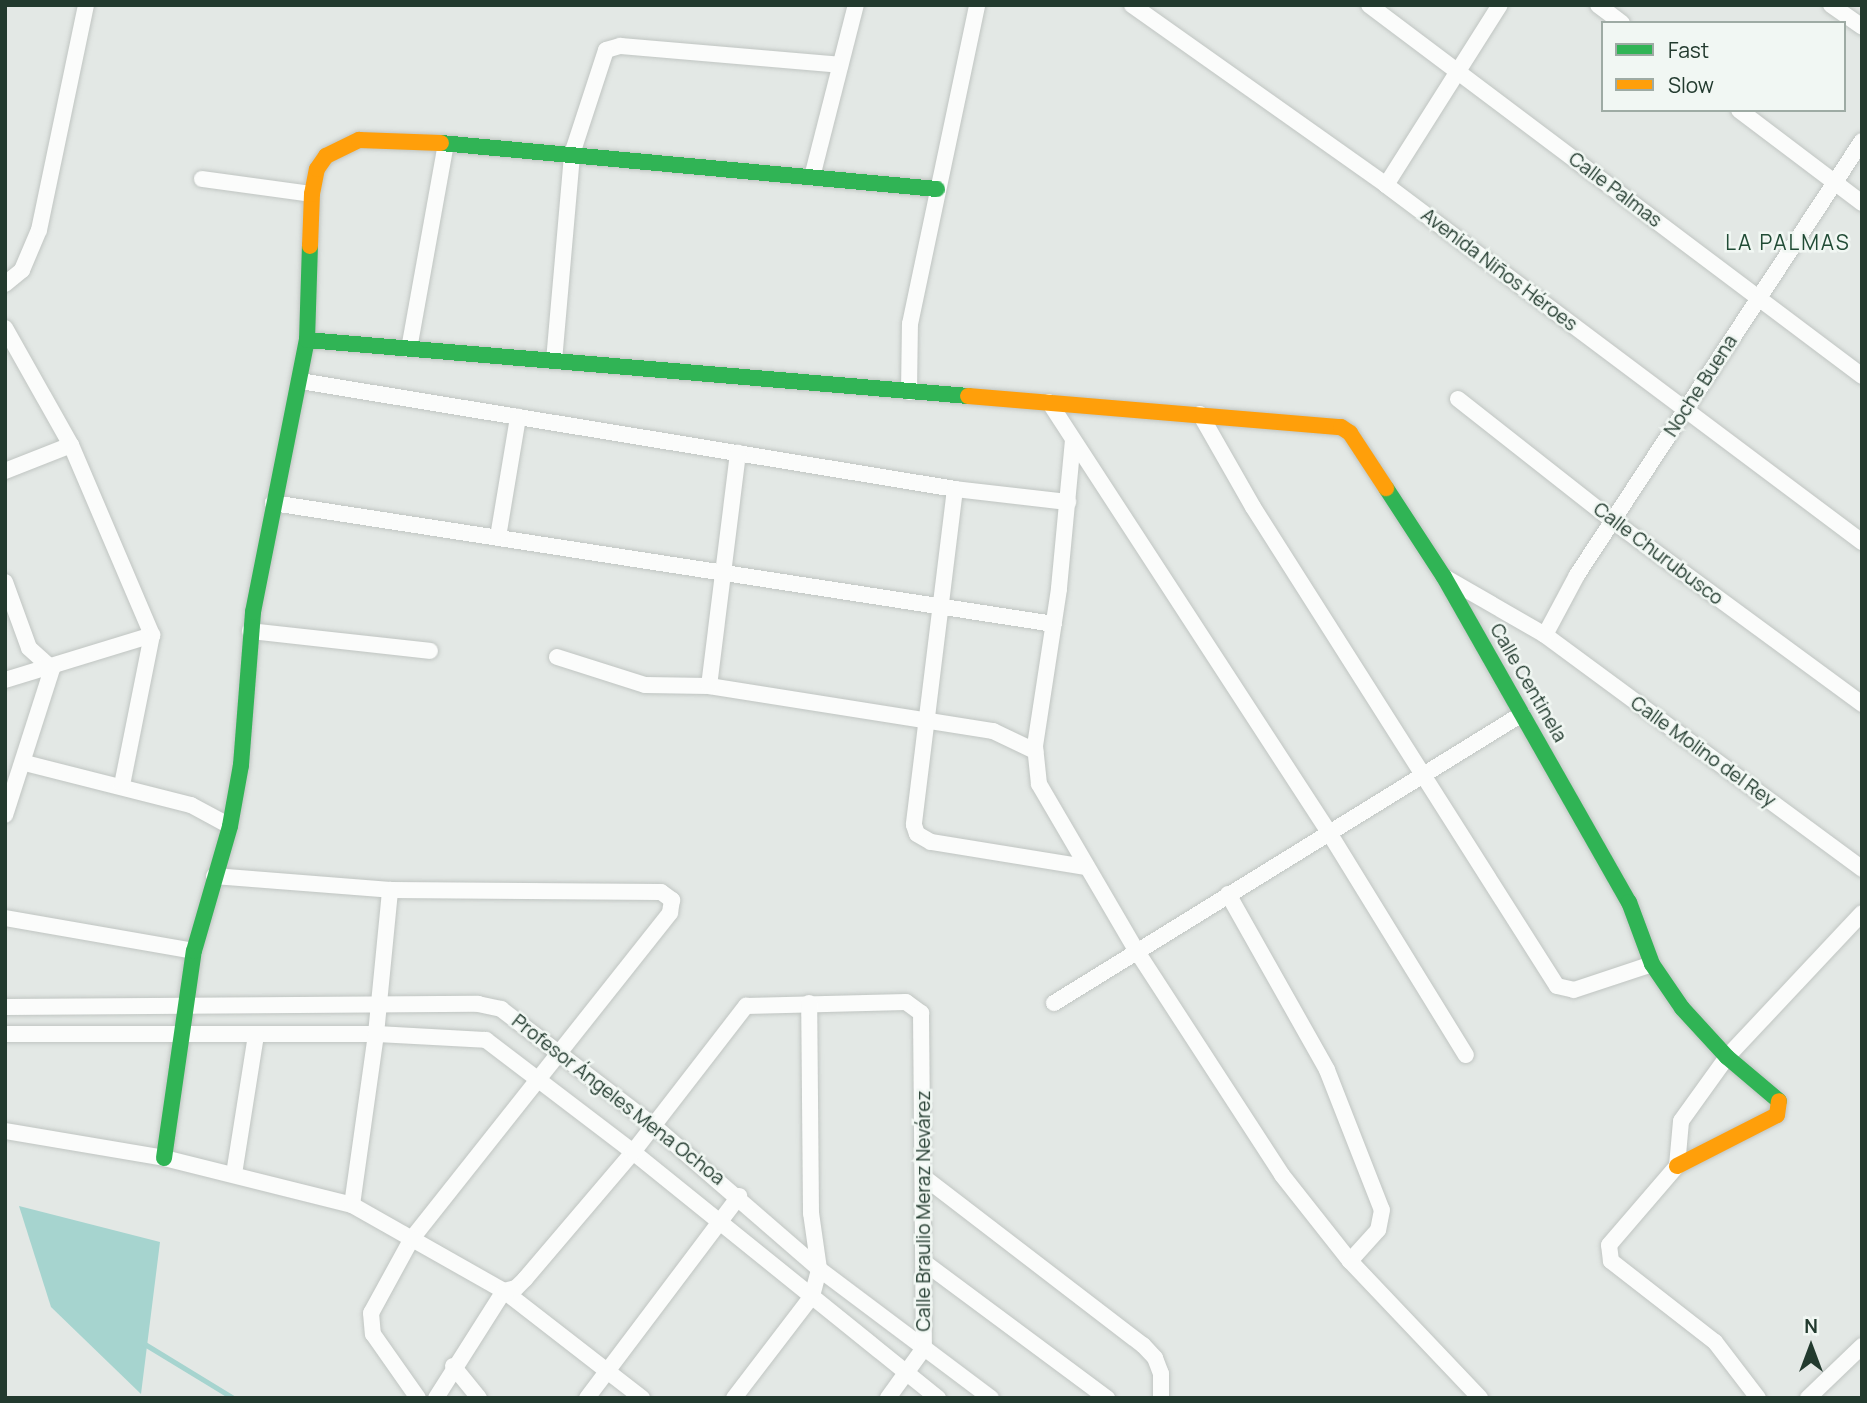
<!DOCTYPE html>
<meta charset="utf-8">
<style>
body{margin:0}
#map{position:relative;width:1867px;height:1403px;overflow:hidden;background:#e3e8e5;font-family:Manrope,sans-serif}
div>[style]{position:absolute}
.water>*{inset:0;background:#a6d4cf}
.stream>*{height:5px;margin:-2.5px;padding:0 2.5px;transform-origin:2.5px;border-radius:2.5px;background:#a6d4cf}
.roads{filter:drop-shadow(0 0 2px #c0c5c2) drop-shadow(0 0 2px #c0c5c2)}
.street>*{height:16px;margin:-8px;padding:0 8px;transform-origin:8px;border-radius:8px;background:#fbfcfb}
.fast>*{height:16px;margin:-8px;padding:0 8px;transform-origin:8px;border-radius:8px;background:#30b455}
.slow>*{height:16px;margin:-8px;padding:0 8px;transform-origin:8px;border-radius:8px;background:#ff9f0a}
span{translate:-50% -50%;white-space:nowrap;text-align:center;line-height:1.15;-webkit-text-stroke:5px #f1f7f3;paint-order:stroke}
.street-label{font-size:19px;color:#223a2e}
.neighbourhood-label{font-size:21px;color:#204b35;letter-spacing:2px}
.frame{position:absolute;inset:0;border:7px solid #223a2e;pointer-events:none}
.legend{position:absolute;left:1601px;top:21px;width:245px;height:91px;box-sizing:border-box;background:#f1f7f3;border:2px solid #9eaba4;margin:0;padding:9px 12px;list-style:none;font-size:21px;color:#223a2e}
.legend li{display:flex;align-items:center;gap:14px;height:35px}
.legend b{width:35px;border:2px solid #9eaba4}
.north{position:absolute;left:1776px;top:1312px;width:70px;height:70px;-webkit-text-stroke:5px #f1f7f3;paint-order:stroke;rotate:0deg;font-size:19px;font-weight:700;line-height:28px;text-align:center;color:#223a2e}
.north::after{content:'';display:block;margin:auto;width:24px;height:32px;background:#223a2e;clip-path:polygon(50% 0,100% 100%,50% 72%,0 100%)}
</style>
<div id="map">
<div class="water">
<div style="clip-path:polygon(19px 1206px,160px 1242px,141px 1394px,51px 1307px)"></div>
</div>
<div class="stream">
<div style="left:143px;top:1343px;width:105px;rotate:31.4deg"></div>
</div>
<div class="roads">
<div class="street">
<div style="left:1132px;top:5px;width:311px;rotate:35.3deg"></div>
<div style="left:1386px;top:185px;width:595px;rotate:36.87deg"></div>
<div style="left:1369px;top:5px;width:617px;rotate:36.96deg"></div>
<div style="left:1598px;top:5px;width:30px;rotate:37deg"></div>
<div style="left:1831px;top:5px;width:38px;rotate:35deg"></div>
<div style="left:1739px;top:110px;width:154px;rotate:37.1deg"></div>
<div style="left:812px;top:177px;width:178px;rotate:-75.7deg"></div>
<div style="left:202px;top:179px;width:111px;rotate:7.8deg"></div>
<div style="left:1386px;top:185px;width:213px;rotate:-57.7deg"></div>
<div style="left:5px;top:284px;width:22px;rotate:-39deg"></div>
<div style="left:22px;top:270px;width:43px;rotate:-67deg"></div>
<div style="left:39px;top:230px;width:230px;rotate:-78.2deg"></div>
<div style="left:5px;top:328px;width:134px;rotate:60.6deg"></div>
<div style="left:71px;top:445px;width:207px;rotate:66.9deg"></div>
<div style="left:409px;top:349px;width:208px;rotate:-79.8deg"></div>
<div style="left:554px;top:361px;width:208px;rotate:-85deg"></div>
<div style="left:572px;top:154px;width:109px;rotate:-71.9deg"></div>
<div style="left:606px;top:50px;width:15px;rotate:-16deg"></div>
<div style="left:620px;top:46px;width:221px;rotate:4.9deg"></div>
<div style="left:300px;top:381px;width:664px;rotate:9.36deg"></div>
<div style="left:955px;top:489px;width:114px;rotate:6.6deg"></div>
<div style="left:909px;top:392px;width:68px;rotate:-89.2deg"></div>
<div style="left:910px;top:324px;width:326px;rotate:-78.1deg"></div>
<div style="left:1458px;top:399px;width:197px;rotate:38.2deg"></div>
<div style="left:1613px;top:521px;width:309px;rotate:36.3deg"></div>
<div style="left:1049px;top:402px;width:512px;rotate:56.96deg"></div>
<div style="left:1328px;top:831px;width:263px;rotate:58.4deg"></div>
<div style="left:1200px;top:414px;width:107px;rotate:60.3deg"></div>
<div style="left:1253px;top:507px;width:567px;rotate:57.6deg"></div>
<div style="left:1557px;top:986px;width:17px;rotate:13deg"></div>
<div style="left:1574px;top:990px;width:82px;rotate:-18.4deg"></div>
<div style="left:1073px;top:440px;width:150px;rotate:95.4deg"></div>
<div style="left:1059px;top:589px;width:159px;rotate:98.7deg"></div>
<div style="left:1035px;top:746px;width:38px;rotate:84deg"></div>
<div style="left:1039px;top:784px;width:192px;rotate:59.7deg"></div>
<div style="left:1136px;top:950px;width:268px;rotate:57deg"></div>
<div style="left:1282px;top:1175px;width:110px;rotate:51.7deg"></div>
<div style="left:1350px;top:1261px;width:189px;rotate:46.5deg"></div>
<div style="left:5px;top:471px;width:71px;rotate:-21.5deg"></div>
<div style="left:955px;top:489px;width:338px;rotate:97deg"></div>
<div style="left:914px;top:825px;width:9px;rotate:72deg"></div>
<div style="left:917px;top:834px;width:16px;rotate:30deg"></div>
<div style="left:931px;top:842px;width:157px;rotate:9.2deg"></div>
<div style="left:273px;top:503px;width:790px;rotate:8.81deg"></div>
<div style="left:498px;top:537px;width:122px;rotate:-80.5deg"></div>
<div style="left:1446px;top:578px;width:114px;rotate:29.9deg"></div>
<div style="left:1545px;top:635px;width:394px;rotate:36.4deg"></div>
<div style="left:5px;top:582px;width:70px;rotate:70deg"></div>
<div style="left:29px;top:648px;width:31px;rotate:42deg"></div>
<div style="left:52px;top:669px;width:153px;rotate:107.8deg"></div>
<div style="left:250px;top:631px;width:181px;rotate:6.3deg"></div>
<div style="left:1545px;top:635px;width:68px;rotate:-61.9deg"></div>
<div style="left:1577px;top:575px;width:519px;rotate:-56.71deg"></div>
<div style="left:557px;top:657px;width:92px;rotate:17.7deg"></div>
<div style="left:645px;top:685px;width:64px;rotate:0.9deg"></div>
<div style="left:709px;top:686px;width:288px;rotate:9deg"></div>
<div style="left:993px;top:731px;width:47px;rotate:25.5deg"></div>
<div style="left:5px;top:680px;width:154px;rotate:-17deg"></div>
<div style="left:709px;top:686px;width:235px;rotate:-82.9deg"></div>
<div style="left:25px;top:763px;width:171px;rotate:14.2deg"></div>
<div style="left:191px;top:805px;width:44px;rotate:28.3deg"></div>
<div style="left:122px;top:785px;width:153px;rotate:-78.7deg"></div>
<div style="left:214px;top:876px;width:177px;rotate:4.5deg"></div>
<div style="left:390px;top:890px;width:271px;rotate:0.4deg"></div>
<div style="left:661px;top:892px;width:14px;rotate:36deg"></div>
<div style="left:672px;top:900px;width:13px;rotate:99deg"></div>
<div style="left:670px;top:913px;width:417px;rotate:128.4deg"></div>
<div style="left:411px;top:1240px;width:83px;rotate:118.7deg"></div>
<div style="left:371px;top:1313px;width:21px;rotate:85deg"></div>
<div style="left:373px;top:1334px;width:78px;rotate:54.9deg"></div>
<div style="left:1228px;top:894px;width:202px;rotate:60.6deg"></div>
<div style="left:1327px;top:1070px;width:150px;rotate:68.6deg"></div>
<div style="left:1382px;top:1210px;width:20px;rotate:101deg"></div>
<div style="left:1378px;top:1230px;width:42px;rotate:132.1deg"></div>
<div style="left:5px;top:918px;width:192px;rotate:9.9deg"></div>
<div style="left:1054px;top:1003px;width:550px;rotate:-31.7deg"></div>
<div style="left:5px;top:1007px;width:473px;rotate:-0.4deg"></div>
<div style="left:478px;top:1004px;width:24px;rotate:12deg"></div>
<div style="left:501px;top:1009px;width:193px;rotate:37.4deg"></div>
<div style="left:654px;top:1126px;width:218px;rotate:40.9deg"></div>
<div style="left:819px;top:1269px;width:215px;rotate:36.9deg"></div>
<div style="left:5px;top:1034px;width:371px"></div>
<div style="left:376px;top:1034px;width:110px;rotate:3.1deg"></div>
<div style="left:486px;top:1040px;width:185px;rotate:37.3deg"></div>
<div style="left:633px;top:1152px;width:392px;rotate:38.9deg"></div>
<div style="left:5px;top:1131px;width:161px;rotate:9.6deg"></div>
<div style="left:164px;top:1158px;width:194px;rotate:14deg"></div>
<div style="left:352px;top:1205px;width:175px;rotate:29.5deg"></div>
<div style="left:504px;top:1291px;width:175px;rotate:37.8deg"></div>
<div style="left:234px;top:1174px;width:141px;rotate:-81deg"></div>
<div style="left:925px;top:1178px;width:275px;rotate:37.5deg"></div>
<div style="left:1143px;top:1345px;width:18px;rotate:47deg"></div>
<div style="left:1155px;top:1358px;width:17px;rotate:69deg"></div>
<div style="left:1161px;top:1374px;width:24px;rotate:90deg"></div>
<div style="left:352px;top:1205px;width:173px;rotate:-82deg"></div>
<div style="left:376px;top:1034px;width:145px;rotate:-84.4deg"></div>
<div style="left:925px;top:1263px;width:227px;rotate:36.6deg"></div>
<div style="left:453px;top:1366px;width:41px;rotate:50.9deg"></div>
<div style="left:436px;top:1398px;width:127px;rotate:-57.6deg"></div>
<div style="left:504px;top:1291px;width:12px;rotate:-14deg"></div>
<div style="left:516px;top:1288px;width:13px;rotate:-45deg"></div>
<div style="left:525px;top:1279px;width:167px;rotate:-49.6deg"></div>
<div style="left:633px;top:1152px;width:185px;rotate:-52.3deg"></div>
<div style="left:746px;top:1006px;width:160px;rotate:-1.4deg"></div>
<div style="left:906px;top:1002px;width:19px;rotate:36deg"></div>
<div style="left:921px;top:1013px;width:335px;rotate:89.5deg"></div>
<div style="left:924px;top:1348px;width:62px;rotate:125.8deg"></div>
<div style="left:587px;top:1398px;width:253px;rotate:-53deg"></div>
<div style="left:734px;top:1398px;width:128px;rotate:-52.6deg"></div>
<div style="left:812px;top:1296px;width:28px;rotate:-75deg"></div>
<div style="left:819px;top:1269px;width:57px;rotate:-98.1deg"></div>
<div style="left:811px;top:1213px;width:210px;rotate:-90.5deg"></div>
<div style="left:1758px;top:1398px;width:71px;rotate:-127.5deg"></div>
<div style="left:1715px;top:1342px;width:132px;rotate:-142.1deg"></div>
<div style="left:1611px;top:1261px;width:16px;rotate:-97deg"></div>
<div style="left:1609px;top:1245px;width:104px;rotate:-49.3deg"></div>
<div style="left:1677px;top:1166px;width:45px;rotate:-84.9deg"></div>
<div style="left:1681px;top:1121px;width:79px;rotate:-54.3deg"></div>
<div style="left:1727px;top:1057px;width:197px;rotate:-46.8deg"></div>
<div style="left:1808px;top:1398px;width:75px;rotate:-43.9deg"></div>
</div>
<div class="fast">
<div style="left:441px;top:143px;width:498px;rotate:5.3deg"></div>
<div style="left:307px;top:340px;width:663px;rotate:4.84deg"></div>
<div style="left:1386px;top:488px;width:106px;rotate:56.9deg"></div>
<div style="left:1444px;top:577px;width:374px;rotate:60.4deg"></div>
<div style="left:1629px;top:902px;width:66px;rotate:69.6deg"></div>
<div style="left:1652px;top:964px;width:53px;rotate:55.7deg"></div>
<div style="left:1682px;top:1008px;width:67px;rotate:47.4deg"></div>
<div style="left:1727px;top:1057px;width:68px;rotate:40.2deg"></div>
<div style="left:164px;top:1158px;width:209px;rotate:-81.8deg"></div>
<div style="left:194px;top:951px;width:130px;rotate:-73.9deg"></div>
<div style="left:230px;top:826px;width:62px;rotate:-79.8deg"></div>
<div style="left:241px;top:765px;width:153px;rotate:-85.5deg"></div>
<div style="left:253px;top:612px;width:277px;rotate:-78.8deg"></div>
<div style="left:307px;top:340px;width:94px;rotate:-88.2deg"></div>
</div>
<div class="slow">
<div style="left:310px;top:246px;width:52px;rotate:-87.8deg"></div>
<div style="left:312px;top:194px;width:25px;rotate:-79deg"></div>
<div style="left:317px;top:169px;width:16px;rotate:-55deg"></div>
<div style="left:326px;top:156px;width:37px;rotate:-26deg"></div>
<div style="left:359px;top:140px;width:82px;rotate:2.1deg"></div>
<div style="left:968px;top:396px;width:374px;rotate:4.8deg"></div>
<div style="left:1341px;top:427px;width:11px;rotate:34deg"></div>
<div style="left:1350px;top:433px;width:66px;rotate:56.8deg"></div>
<div style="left:1677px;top:1166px;width:112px;rotate:-27deg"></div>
<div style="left:1777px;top:1115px;width:14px;rotate:-82deg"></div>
</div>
</div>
<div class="street-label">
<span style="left:1615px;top:190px;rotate:37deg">Calle Palmas</span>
<span style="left:1499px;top:270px;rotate:37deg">Avenida Niños Héroes</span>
<span style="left:1701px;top:386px;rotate:-57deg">Noche Buena</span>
<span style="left:1658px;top:554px;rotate:37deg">Calle Churubusco</span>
<span style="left:1528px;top:683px;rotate:60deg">Calle Centinela</span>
<span style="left:1703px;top:752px;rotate:36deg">Calle Molino del Rey</span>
<span style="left:618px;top:1100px;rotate:38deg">Profesor Ángeles Mena Ochoa</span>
<span style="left:924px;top:1211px;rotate:-90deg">Calle Braulio Meraz Nevárez</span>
</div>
<div class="neighbourhood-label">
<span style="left:1788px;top:242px">LA PALMAS</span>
</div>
<div class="frame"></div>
<ul class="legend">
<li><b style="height:9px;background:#30b455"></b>Fast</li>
<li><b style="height:9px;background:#ff9f0a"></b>Slow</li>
</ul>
<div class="north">N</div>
</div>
